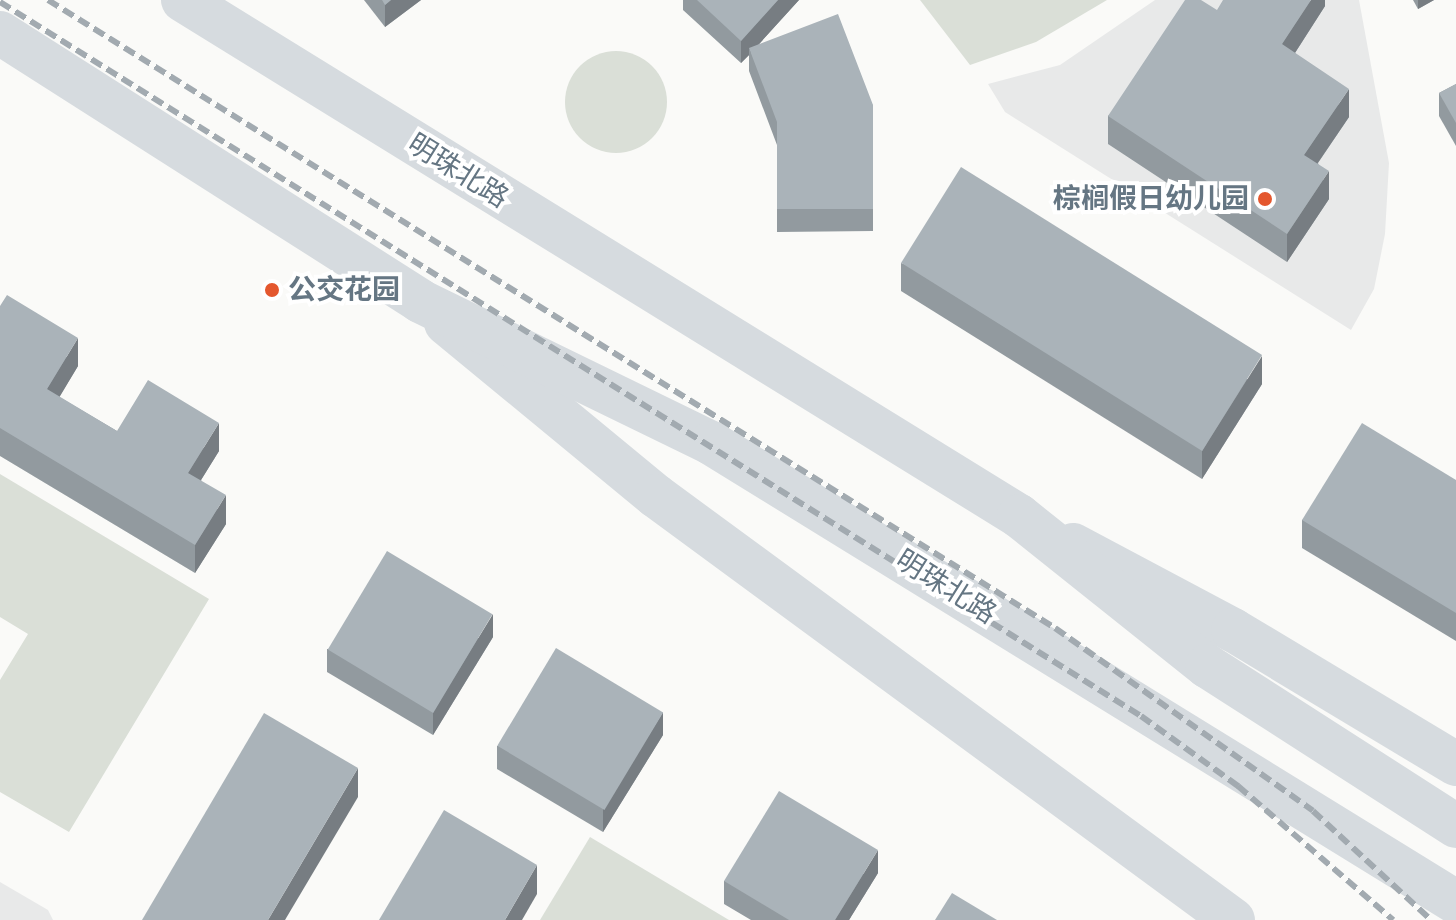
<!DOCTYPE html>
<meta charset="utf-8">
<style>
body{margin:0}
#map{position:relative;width:1456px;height:920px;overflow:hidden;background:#fafaf8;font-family:"DM Sans","Noto Sans SC",sans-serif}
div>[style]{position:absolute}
.built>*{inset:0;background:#e8e9e9}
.green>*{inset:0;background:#dadfd7}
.round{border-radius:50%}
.primary>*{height:44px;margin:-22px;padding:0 22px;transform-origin:22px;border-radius:22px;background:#d6dbdf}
.highway>*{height:44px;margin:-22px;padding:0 22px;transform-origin:22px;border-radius:22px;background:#d6dbdf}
.rail>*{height:6px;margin-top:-3px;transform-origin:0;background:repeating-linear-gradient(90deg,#a2aab0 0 12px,transparent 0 18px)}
.wall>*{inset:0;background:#929a9f}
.shaded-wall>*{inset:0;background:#777d82}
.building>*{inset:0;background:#aab3b9;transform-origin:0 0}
.dots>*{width:22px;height:22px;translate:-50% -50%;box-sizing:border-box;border:4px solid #fff;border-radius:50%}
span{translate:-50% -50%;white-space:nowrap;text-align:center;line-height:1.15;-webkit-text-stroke:8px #fff;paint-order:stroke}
.street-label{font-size:28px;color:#657683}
.poi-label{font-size:28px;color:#657683;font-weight:700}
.right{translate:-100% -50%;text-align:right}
.left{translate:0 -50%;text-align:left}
</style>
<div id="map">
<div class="built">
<div style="clip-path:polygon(1155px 0,1359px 0,1389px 163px,1385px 234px,1374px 289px,1351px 330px,1005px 112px,988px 84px,1060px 65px)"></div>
<div style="clip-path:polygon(0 882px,48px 910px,53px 920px,0 920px)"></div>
</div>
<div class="green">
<div style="clip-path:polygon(920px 0,1107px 0,1036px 42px,970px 65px)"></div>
<div class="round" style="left:565px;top:51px;width:102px;height:102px"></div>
<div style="clip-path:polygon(0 474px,209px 599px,69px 832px,0 792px,0 680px,28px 634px,0 617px)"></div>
<div style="clip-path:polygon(590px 837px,729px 920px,540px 920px)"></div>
</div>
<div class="primary">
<div style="left:446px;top:323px;width:272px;rotate:39.5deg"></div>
<div style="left:656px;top:496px;width:716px;rotate:36.31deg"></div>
<div style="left:1073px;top:545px;width:181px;rotate:28deg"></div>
<div style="left:1233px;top:630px;width:260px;rotate:31deg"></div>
</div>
<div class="highway">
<div style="left:183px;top:0;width:982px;rotate:31.68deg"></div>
<div style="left:1019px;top:516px;width:241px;rotate:38.6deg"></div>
<div style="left:1207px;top:666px;width:296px;rotate:32.7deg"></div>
<div style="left:0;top:33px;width:498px;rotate:32.5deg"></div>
<div style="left:420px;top:301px;width:324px;rotate:26deg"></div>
<div style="left:711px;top:443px;width:875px;rotate:31.64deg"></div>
</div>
<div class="rail">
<div style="left:48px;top:0;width:1187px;rotate:31.95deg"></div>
<div style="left:1055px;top:628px;width:316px;rotate:35.3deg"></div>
<div style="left:1313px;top:811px;width:161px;rotate:42.7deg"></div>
<div style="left:0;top:2px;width:1346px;rotate:32.04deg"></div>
<div style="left:1141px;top:716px;width:120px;rotate:35.8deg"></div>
<div style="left:1238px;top:786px;width:205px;rotate:40.8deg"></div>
</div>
<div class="wall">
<div style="clip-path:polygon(364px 0,421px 0,385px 27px)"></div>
<div style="clip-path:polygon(683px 0,799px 0,758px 45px,873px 105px,873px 231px,777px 232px,777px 145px,749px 71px,749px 55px,741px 63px,683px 10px)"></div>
<div style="clip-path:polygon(1325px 0,1325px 6px,1295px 53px,1349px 117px,1318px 163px,1329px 199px,1287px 262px,1108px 144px,1108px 116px,1217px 10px)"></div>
<div style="clip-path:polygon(1413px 0,1434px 0,1418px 9px)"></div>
<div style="clip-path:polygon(1456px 84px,1456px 146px,1439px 116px,1439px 93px)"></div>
<div style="clip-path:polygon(901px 263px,1262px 384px,1202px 479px,901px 291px)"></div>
<div style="clip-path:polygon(0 306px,78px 366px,59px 397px,117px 431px,219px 451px,201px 480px,226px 524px,195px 573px,0 456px)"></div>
<div style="clip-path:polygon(1456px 480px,1456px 641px,1302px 548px,1302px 520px)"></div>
<div style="clip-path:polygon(493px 637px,433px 735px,327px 672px,327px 649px)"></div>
<div style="clip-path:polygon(663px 735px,603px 832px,497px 769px,497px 746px)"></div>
<div style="clip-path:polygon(878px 873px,849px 920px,751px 920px,724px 904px,724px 881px)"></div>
</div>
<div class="shaded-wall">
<div style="clip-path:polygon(391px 0,421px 0,385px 27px,385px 5px)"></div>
<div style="clip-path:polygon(778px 0,799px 0,751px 53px,749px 48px,749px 55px,741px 63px,741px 41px)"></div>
<div style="clip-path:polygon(1311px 0,1325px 0,1325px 6px,1282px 73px,1282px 44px)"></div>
<div style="clip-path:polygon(1418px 0,1434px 0,1418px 9px)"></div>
<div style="clip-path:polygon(1349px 89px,1349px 117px,1304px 183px,1304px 155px)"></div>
<div style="clip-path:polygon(1329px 171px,1329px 199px,1287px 262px,1287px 234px)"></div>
<div style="clip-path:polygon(78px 338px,78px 366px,47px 418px,47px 389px)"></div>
<div style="clip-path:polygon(1262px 356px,1262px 384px,1202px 479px,1202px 451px)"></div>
<div style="clip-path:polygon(219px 423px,219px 451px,188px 501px,188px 473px)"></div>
<div style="clip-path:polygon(226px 495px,226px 524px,195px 573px,195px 545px)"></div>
<div style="clip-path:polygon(493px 614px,493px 637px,433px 735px,433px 712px)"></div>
<div style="clip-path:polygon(663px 712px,663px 735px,603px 832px,603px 809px)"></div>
<div style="clip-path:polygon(358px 768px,358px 797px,285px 920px,268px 920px)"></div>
<div style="clip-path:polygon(878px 850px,878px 873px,849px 920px,835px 920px)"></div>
<div style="clip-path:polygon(537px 865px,537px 894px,522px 920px,505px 920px)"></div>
</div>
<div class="building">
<div style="clip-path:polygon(382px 0,391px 0,385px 5px)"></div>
<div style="clip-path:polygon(697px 0,778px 0,741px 41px)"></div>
<div style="clip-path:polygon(1185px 0,1201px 0,1217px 10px,1223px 0,1311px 0,1282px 44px,1349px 89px,1304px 155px,1329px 171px,1287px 234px,1108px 116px)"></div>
<div style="clip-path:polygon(838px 14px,873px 105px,873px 209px,777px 209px,777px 122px,749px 48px)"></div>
<div style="clip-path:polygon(1456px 84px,1456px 123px,1439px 93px)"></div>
<div style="left:961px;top:167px;width:355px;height:113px;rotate:32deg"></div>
<div style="clip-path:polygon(7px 295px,78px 338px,47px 389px,117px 431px,148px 380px,219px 423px,188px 473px,226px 495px,195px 545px,0 428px,0 306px)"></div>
<div style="clip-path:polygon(1362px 423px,1456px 480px,1456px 613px,1302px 520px)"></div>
<div style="left:387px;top:551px;width:123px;height:115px;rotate:31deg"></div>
<div style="left:556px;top:648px;width:125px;height:114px;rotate:31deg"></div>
<div style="clip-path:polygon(264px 713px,358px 768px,268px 920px,142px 920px)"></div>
<div style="clip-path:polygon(779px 791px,878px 850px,835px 920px,789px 920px,724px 881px)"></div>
<div style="clip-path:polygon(444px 810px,537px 865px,505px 920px,379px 920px)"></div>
<div style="clip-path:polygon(952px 893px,997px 920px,935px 920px)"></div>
</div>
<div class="dots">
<div style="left:1265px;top:199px;background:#e4572e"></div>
<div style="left:272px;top:290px;background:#e4572e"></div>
</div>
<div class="street-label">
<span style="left:458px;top:171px;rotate:32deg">明珠北路</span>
<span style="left:946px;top:587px;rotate:32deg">明珠北路</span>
</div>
<div class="poi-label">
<span class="right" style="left:1249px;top:199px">棕榈假日幼儿园</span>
<span class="left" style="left:288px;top:290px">公交花园</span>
</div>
</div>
